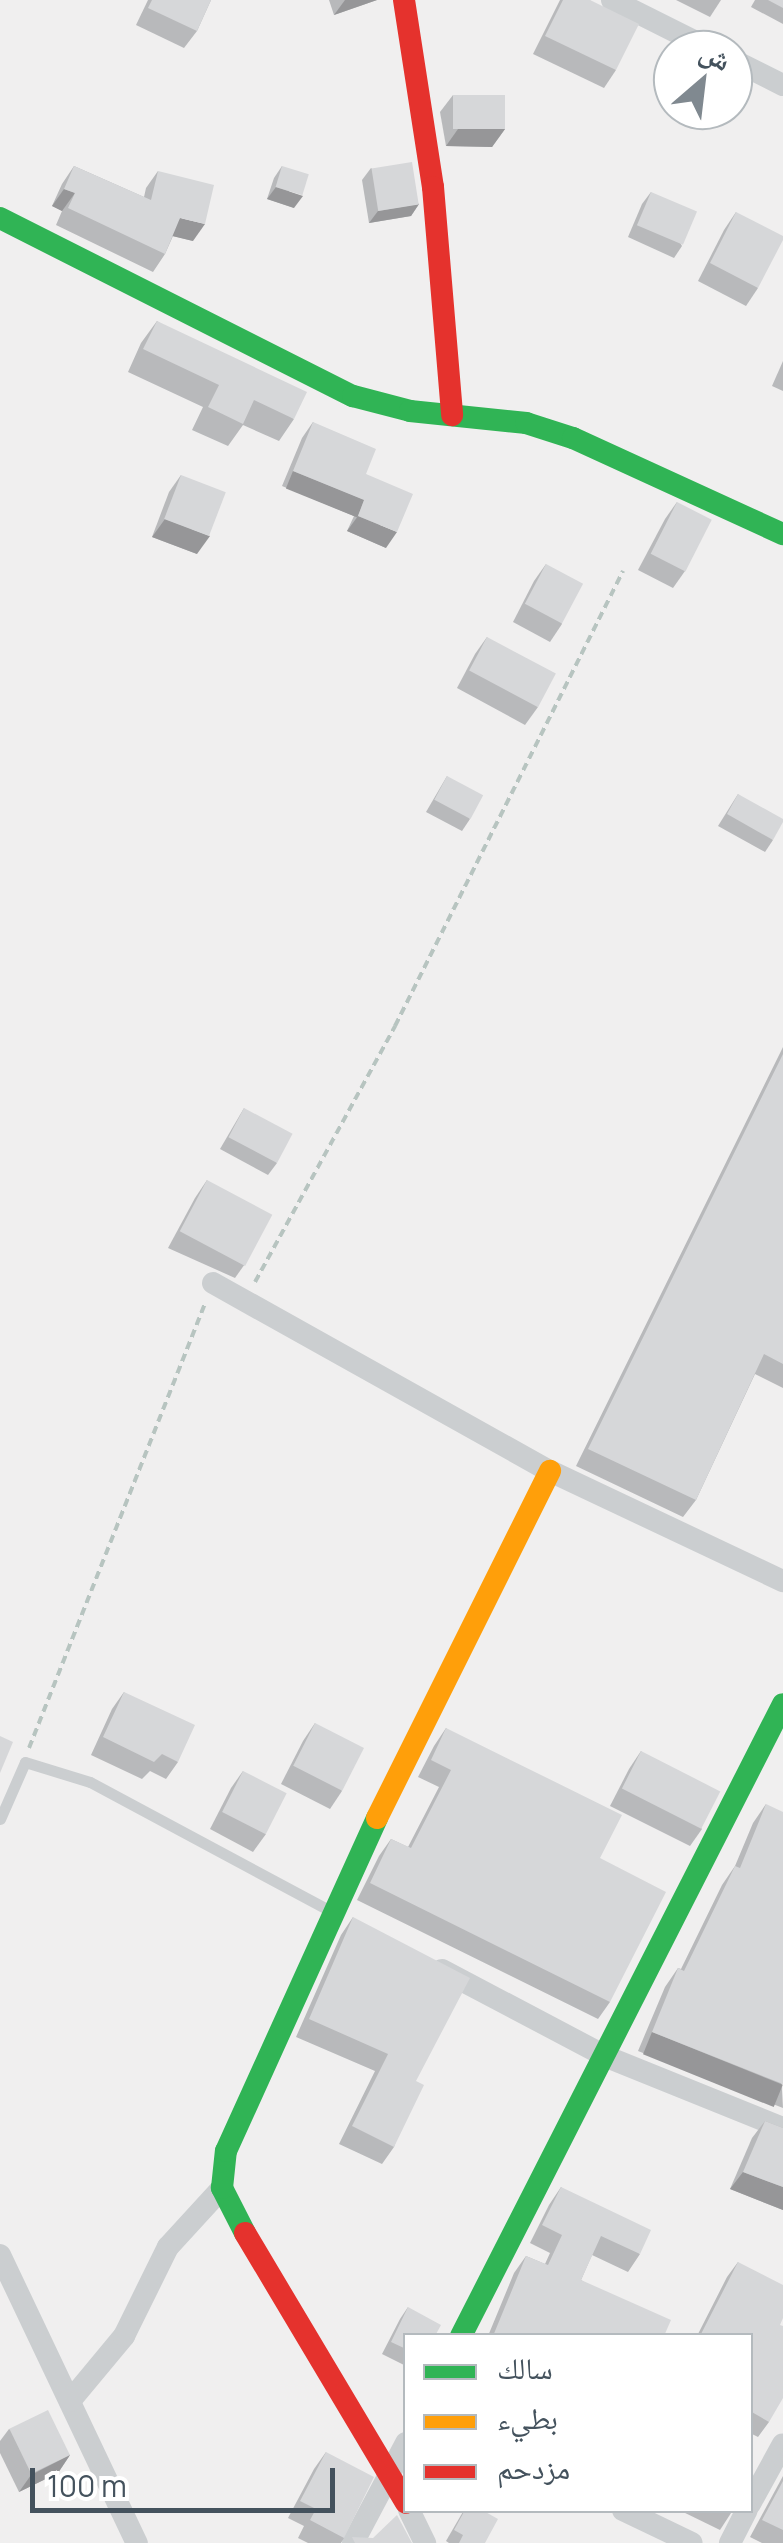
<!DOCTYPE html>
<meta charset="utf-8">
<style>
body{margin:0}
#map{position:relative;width:783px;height:2543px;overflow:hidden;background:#f0efef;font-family:Manrope,"Noto Naskh Arabic",sans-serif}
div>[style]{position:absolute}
.path>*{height:4px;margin-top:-2px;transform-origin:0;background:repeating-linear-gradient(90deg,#b7c4c0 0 8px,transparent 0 13px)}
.lane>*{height:11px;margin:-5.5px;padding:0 5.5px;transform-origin:5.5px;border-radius:5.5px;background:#cbced0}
.street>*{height:22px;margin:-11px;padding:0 11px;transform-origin:11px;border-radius:11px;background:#cbced0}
.fast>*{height:22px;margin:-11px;padding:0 11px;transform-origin:11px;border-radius:11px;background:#30b455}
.slow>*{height:22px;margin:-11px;padding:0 11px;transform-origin:11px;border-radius:11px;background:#ff9f0a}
.jam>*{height:22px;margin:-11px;padding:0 11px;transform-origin:11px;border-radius:11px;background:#e5322d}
.wall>*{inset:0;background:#b8b9bb}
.shaded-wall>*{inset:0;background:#969698;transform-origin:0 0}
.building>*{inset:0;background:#d6d7d9;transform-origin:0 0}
span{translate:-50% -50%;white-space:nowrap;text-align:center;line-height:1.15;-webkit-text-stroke:10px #fff;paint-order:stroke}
.legend{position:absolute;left:403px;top:2333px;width:350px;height:180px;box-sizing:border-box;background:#fff;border:2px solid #b4babe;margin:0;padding:12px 18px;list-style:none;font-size:30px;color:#44525d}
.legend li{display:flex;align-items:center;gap:20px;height:50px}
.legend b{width:50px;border:2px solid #b4babe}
.north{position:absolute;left:653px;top:30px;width:100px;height:100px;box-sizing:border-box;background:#fff;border:2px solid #b4babe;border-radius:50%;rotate:28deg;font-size:28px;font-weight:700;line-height:40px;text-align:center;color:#44525d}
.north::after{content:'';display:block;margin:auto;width:35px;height:45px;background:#808990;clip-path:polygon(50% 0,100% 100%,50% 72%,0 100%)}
.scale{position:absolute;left:30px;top:2468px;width:305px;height:45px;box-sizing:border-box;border:5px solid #44525d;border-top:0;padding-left:12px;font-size:30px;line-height:35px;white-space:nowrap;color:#44525d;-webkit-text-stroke:8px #fff;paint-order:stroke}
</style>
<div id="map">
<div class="path">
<div style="left:255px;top:1282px;width:292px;rotate:-61.3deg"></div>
<div style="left:395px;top:1026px;width:509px;rotate:-63.38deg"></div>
<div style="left:29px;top:1748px;width:480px;rotate:-68.4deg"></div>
</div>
<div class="lane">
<div style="left:0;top:1819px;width:62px;rotate:-66.3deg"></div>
<div style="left:25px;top:1762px;width:68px;rotate:17.1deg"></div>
<div style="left:90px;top:1782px;width:269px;rotate:28.2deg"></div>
</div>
<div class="street">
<div style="left:612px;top:0;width:112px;rotate:26.6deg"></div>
<div style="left:733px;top:60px;width:56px;rotate:26.6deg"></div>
<div style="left:213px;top:1283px;width:386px;rotate:29.2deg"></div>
<div style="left:550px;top:1471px;width:258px;rotate:25.3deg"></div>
<div style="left:442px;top:1970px;width:187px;rotate:27.8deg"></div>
<div style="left:607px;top:2057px;width:190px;rotate:22deg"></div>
<div style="left:0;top:2255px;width:319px;rotate:64.6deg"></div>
<div style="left:70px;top:2401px;width:85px;rotate:-50.3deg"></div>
<div style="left:124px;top:2336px;width:99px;rotate:-63.7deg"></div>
<div style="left:168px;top:2247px;width:80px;rotate:-47.5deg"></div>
<div style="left:750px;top:2504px;width:68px;rotate:-61.2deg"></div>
<div style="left:409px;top:2510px;width:37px;rotate:64deg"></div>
<div style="left:623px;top:2510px;width:76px;rotate:25.6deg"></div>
<div style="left:353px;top:2543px;width:113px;rotate:-62.1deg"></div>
<div style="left:730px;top:2543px;width:37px;rotate:-63deg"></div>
</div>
<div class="fast">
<div style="left:0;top:218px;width:395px;rotate:26.8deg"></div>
<div style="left:353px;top:396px;width:59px;rotate:14.7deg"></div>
<div style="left:410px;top:411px;width:117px;rotate:5.9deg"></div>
<div style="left:526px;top:423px;width:49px;rotate:17.7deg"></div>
<div style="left:573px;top:438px;width:231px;rotate:24.6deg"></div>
<div style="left:245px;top:2233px;width:51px;rotate:-117.1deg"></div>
<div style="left:222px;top:2188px;width:37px;rotate:-84deg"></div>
<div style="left:226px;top:2151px;width:366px;rotate:-65.6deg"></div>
<div style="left:461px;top:2336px;width:709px;rotate:-63deg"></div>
</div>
<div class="slow">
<div style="left:377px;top:1818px;width:388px;rotate:-63.5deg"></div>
</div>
<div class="jam">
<div style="left:404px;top:0;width:189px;rotate:81.2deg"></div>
<div style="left:433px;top:187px;width:229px;rotate:85.2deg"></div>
<div style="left:245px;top:2233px;width:314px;rotate:59.2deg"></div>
</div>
<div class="wall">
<div style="clip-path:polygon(148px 0,211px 0,197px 31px,184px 48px,136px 25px)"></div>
<div style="clip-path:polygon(329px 0,377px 0,334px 15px)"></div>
<div style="clip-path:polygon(560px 0,590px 0,616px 70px,604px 88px,533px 54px)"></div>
<div style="clip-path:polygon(676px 0,721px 0,710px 17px)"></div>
<div style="clip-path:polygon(755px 0,783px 0,783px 24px,751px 7px)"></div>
<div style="clip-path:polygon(453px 95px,505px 129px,492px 147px,446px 146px,440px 112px)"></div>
<div style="clip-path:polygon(74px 166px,144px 197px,146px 188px,158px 171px,193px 241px,173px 236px,165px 254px,153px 272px,56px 225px,62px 211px,52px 206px,62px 184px)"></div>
<div style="clip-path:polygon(282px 166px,294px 208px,267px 199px,274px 178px)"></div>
<div style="clip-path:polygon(371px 168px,419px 204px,411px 216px,369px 223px,362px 180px)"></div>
<div style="clip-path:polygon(651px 192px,682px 246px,674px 258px,628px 237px,642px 204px)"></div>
<div style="clip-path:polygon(736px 212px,758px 288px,746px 306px,698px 281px,724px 230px)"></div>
<div style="clip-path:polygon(157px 321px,294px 419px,279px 441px,243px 425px,228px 446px,192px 430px,203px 407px,128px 372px,141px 343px)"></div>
<div style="clip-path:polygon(783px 361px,783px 391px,772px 386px)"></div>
<div style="clip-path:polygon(313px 422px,366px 474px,386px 548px,347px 531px,354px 516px,282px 486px,302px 438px)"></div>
<div style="clip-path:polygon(181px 475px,197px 554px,152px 537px,169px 492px)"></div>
<div style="clip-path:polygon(677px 502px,685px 571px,673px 588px,638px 570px,665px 519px)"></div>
<div style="clip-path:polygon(546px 564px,562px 624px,550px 642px,513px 622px,534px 581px)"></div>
<div style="clip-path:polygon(487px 637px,538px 707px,525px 725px,457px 688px,475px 654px)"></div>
<div style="clip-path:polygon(447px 776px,470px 819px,462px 831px,426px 812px)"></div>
<div style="clip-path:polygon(738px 794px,773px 840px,765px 852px,718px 826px)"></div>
<div style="clip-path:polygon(783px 1047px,783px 1388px,755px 1374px,696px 1500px,683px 1517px,576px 1466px)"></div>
<div style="clip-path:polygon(244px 1108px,277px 1163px,268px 1175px,220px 1149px)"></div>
<div style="clip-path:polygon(207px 1180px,247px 1261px,235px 1278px,168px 1248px,195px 1198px)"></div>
<div style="clip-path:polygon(124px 1692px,178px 1762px,166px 1779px,150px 1771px,142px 1779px,91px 1755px,112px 1709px)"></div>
<div style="clip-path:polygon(315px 1723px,342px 1791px,330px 1809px,281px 1784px,303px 1741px)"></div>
<div style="clip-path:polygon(446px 1728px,600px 1858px,610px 2002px,598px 2019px,357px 1900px,379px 1856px,391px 1839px,408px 1847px,439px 1787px,418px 1777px,434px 1746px)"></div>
<div style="clip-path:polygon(641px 1751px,702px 1829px,690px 1846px,610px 1806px,629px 1769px)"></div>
<div style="clip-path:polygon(243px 1771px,266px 1834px,253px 1852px,210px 1829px,231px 1788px)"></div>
<div style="clip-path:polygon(766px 1804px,783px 2108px,638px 2051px,665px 1987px,678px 1968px,681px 1969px,722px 1885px,735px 1866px,753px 1823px)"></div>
<div style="clip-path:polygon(353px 1917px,416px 2081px,394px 2147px,382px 2164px,339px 2144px,375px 2071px,296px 2037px,341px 1935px)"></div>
<div style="clip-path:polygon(765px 2121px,783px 2128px,783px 2210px,730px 2189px,752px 2138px)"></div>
<div style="clip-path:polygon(561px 2187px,640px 2254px,628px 2272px,592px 2255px,581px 2280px,664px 2336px,488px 2336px,514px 2273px,526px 2256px,545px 2264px,550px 2253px,530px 2243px,549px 2205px)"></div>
<div style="clip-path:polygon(738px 2262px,780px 2325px,769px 2422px,758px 2437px,750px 2433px,750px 2336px,697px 2336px,727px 2277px)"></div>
<div style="clip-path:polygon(408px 2307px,406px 2336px,406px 2366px,382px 2354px,400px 2319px)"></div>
<div style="clip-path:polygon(9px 2429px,70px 2455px,58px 2473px,19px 2492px,0 2453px,0 2441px)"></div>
<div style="clip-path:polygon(326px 2452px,344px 2538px,341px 2543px,308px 2543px,298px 2538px,304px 2526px,288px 2518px,314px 2469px)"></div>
<div style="clip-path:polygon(783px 2476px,783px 2543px,762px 2543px,750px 2537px)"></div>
<div style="clip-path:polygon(464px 2510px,482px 2510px,485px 2543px,449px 2543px,446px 2541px)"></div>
<div style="clip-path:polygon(679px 2510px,733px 2510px,720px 2530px)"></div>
</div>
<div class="shaded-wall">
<div style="clip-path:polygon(345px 0,377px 0,334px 15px)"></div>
<div style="clip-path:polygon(458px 129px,505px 129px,492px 147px,446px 146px)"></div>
<div style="clip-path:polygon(276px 187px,303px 196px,294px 208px,267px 199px)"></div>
<div style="clip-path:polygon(64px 189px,75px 193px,62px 211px,52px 206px)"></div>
<div style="clip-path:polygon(419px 204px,411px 216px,369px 223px,378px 211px)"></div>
<div style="clip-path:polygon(180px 218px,205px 224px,193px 241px,168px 235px)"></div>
<div style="left:293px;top:471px;width:77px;height:19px;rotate:22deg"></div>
<div style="clip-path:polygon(358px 516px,397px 532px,386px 548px,347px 531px)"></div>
<div style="clip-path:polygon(165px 519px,210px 536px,197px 554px,152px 537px)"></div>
<div style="left:652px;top:2032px;width:141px;height:24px;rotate:22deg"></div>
<div style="clip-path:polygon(743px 2172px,783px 2187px,783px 2210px,730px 2189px)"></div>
<div style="clip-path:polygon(70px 2455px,58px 2473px,19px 2492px,31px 2475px)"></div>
</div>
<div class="building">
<div style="clip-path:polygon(152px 0,211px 0,197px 31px,148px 8px)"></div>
<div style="clip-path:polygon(563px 0,590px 0,639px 24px,616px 70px,545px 36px)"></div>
<div style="clip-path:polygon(768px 0,783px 0,783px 8px)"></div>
<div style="left:453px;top:95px;width:52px;height:34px"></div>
<div style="left:412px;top:162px;width:43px;height:41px;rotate:81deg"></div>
<div style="clip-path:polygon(74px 166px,151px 200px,158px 171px,214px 185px,205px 224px,180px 218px,165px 254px,68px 208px,75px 193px,64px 189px)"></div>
<div style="left:282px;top:166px;width:28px;height:22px;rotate:17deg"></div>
<div style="left:651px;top:192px;width:50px;height:36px;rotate:23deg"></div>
<div style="clip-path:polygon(736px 212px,783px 236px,783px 240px,758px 288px,710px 263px)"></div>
<div style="clip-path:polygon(157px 321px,307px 392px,294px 419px,254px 400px,243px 424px,208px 407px,219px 385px,143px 349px)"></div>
<div style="clip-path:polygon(313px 422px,376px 449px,366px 474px,413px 494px,397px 532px,358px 516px,364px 500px,293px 471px)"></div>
<div style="left:181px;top:475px;width:48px;height:47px;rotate:21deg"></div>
<div style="left:677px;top:502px;width:39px;height:58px;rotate:27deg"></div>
<div style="left:546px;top:564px;width:42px;height:45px;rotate:28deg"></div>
<div style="left:487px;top:637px;width:78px;height:38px;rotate:28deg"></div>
<div style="left:447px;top:776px;width:41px;height:27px;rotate:28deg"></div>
<div style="clip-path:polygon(738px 794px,783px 819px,783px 822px,773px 840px,727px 814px)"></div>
<div style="clip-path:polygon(783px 1054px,783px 1364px,764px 1354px,696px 1500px,588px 1449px)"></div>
<div style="left:244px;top:1108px;width:55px;height:33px;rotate:28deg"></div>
<div style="left:207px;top:1180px;width:74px;height:58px;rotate:28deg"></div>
<div style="clip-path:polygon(124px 1692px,195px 1725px,178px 1762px,162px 1754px,154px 1762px,103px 1737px)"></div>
<div style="left:315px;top:1723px;width:55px;height:48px;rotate:27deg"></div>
<div style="clip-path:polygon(446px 1728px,622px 1815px,600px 1858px,666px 1892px,610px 2002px,370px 1883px,391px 1839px,411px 1848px,451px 1770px,431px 1760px)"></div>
<div style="clip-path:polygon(0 1736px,13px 1742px,0 1773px)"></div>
<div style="left:641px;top:1751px;width:89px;height:42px;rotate:27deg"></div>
<div style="left:243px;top:1771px;width:49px;height:46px;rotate:27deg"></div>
<div style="clip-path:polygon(766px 1804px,783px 1812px,783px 2084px,652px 2032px,678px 1968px,684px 1971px,735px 1866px,740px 1868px)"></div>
<div style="clip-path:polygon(353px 1917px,470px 1978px,416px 2081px,424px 2085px,394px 2147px,352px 2126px,388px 2054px,309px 2019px)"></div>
<div style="clip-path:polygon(765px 2121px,783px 2128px,783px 2187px,743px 2172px)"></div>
<div style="clip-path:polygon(561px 2187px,651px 2230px,640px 2254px,601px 2236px,581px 2280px,671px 2320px,664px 2336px,493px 2336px,526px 2256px,548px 2265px,562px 2235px,542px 2225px)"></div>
<div style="clip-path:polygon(738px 2262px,783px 2285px,783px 2318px,780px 2325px,783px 2326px,783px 2398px,769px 2422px,750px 2411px,750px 2336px,700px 2336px)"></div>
<div style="clip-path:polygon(408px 2307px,441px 2325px,435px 2336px,406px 2336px,406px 2349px,391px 2342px)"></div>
<div style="left:48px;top:2410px;width:50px;height:43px;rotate:64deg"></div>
<div style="clip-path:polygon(326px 2452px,374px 2477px,344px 2538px,310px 2520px,316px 2509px,300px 2501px)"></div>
<div style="clip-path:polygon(783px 2481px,783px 2530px,762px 2520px)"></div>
<div style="clip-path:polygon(465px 2510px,482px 2510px,498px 2519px,485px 2543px,459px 2543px,463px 2535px,454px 2530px)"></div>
<div style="clip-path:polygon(397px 2515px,412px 2543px,355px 2543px,352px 2537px,373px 2538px)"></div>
</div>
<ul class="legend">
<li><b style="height:12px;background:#30b455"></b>سالك</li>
<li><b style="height:12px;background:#ff9f0a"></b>بطيء</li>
<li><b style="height:12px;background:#e5322d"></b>مزدحم</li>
</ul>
<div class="north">ش</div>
<div class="scale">100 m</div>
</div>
